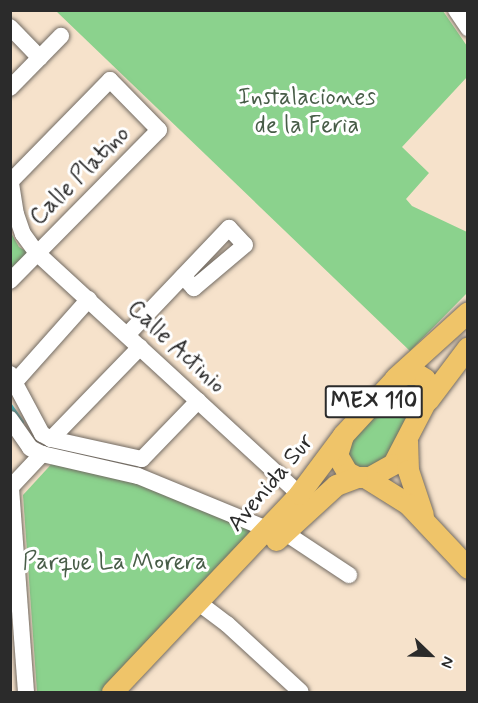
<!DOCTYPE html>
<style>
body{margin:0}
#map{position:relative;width:478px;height:703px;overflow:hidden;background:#f6e2cb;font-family:Mynerve,sans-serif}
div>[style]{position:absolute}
.green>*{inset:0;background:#8bd28d}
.stream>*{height:4px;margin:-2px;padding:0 2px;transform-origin:2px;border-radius:2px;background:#46b6bc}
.roads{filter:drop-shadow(0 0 2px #726b63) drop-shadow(0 0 2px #726b63)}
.minor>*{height:16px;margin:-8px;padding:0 8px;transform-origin:8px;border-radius:8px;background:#fff}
.major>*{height:21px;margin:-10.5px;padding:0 10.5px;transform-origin:10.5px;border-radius:10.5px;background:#efc469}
span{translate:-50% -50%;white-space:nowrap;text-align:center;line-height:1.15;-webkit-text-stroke:6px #fff;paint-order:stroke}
.shield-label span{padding:2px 4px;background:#fff;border:2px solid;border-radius:4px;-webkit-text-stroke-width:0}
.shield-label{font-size:22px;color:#2b2b2b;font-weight:700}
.park-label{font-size:24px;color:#485d48}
.street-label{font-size:24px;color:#2b2b2b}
.frame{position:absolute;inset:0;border:12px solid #2b2b2b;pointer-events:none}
.north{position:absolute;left:400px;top:625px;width:60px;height:60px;-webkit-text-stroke:4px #fff;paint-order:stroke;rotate:113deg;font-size:16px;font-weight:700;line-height:24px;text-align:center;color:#2b2b2b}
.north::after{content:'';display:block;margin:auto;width:21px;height:27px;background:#2b2b2b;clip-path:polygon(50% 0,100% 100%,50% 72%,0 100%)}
</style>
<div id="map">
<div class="green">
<div style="clip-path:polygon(56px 11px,443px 11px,467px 46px,467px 77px,402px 147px,429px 173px,406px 199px,412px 206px,467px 232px,467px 293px,410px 351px)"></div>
<div style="clip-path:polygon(10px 231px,19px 247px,31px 254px,10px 276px)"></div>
<div style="clip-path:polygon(407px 383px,426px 384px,392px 460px,370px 474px,349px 462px,347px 449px,353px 437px,389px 396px)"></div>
<div style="clip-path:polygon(57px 458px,138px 476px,267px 529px,112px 692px,37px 692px,23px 495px)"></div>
</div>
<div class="stream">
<div style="left:10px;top:405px;width:21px;rotate:55deg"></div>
</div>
<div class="roads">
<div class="minor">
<div style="left:456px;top:10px;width:22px;rotate:56deg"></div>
<div style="left:10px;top:27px;width:43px;rotate:45.9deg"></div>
<div style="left:10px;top:88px;width:73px;rotate:-45.6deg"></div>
<div style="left:10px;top:177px;width:37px;rotate:81deg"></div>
<div style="left:16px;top:214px;width:21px;rotate:71deg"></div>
<div style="left:23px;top:234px;width:24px;rotate:54deg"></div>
<div style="left:37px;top:253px;width:356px;rotate:42.6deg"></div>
<div style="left:10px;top:281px;width:212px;rotate:-45.4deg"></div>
<div style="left:159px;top:130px;width:70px;rotate:-134.4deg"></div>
<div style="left:110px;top:80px;width:141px;rotate:134.4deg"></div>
<div style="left:127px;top:335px;width:148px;rotate:-46.4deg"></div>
<div style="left:229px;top:228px;width:23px;rotate:47deg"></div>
<div style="left:245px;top:245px;width:67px;rotate:139.9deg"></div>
<div style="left:194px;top:288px;width:16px;rotate:-133deg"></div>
<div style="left:10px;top:374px;width:68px;rotate:61.9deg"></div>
<div style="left:42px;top:434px;width:10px;rotate:29deg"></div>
<div style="left:51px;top:439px;width:93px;rotate:12.4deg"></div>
<div style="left:142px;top:459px;width:81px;rotate:-46deg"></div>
<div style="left:15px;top:382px;width:111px;rotate:-48.3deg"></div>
<div style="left:10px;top:419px;width:35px;rotate:55deg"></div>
<div style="left:30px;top:448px;width:13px;rotate:27deg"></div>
<div style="left:42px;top:454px;width:98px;rotate:12.9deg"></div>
<div style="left:138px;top:476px;width:139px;rotate:22.3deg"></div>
<div style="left:51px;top:439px;width:128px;rotate:-45.9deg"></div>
<div style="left:10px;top:488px;width:47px;rotate:-46.7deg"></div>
<div style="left:11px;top:488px;width:205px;rotate:85.8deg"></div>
<div style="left:284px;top:532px;width:78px;rotate:33.5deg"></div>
<div style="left:199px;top:603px;width:35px;rotate:37deg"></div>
<div style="left:227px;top:624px;width:100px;rotate:42.6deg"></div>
</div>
<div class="major">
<div style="left:405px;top:374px;width:12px"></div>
<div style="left:417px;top:374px;width:9px;rotate:32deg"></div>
<div style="left:425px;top:379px;width:13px;rotate:63deg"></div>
<div style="left:431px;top:391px;width:82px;rotate:117.5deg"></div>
<div style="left:393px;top:464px;width:26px;rotate:151deg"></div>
<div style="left:370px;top:477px;width:13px;rotate:180deg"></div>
<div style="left:357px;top:477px;width:11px;rotate:-153deg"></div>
<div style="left:347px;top:472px;width:20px;rotate:-120deg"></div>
<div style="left:337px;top:455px;width:21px;rotate:-73deg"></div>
<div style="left:343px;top:435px;width:75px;rotate:-47.2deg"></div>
<div style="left:394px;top:380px;width:13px;rotate:-29deg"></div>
<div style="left:395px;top:378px;width:98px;rotate:-42.1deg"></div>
<div style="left:428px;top:400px;width:66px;rotate:-53deg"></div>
<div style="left:407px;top:441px;width:29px;rotate:88deg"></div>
<div style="left:408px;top:470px;width:47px;rotate:71.6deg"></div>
<div style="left:365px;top:477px;width:51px;rotate:32.1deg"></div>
<div style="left:408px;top:504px;width:88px;rotate:46.8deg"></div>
<div style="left:276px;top:540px;width:81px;rotate:-42.5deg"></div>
<div style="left:336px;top:485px;width:22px;rotate:-21deg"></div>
<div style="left:112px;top:692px;width:272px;rotate:-46.6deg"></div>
<div style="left:299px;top:494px;width:74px;rotate:-53.3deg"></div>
</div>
</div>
<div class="shield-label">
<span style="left:374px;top:402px">MEX 110</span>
</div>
<div class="park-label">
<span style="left:307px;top:112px">Instalaciones<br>de la Feria</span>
<span style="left:115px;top:563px">Parque La Morera</span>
</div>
<div class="street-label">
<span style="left:80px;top:176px;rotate:-45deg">Calle Platino</span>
<span style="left:176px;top:347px;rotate:43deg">Calle Actinio</span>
<span style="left:271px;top:483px;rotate:-50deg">Avenida Sur</span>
</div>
<div class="frame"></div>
<div class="north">N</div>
</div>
